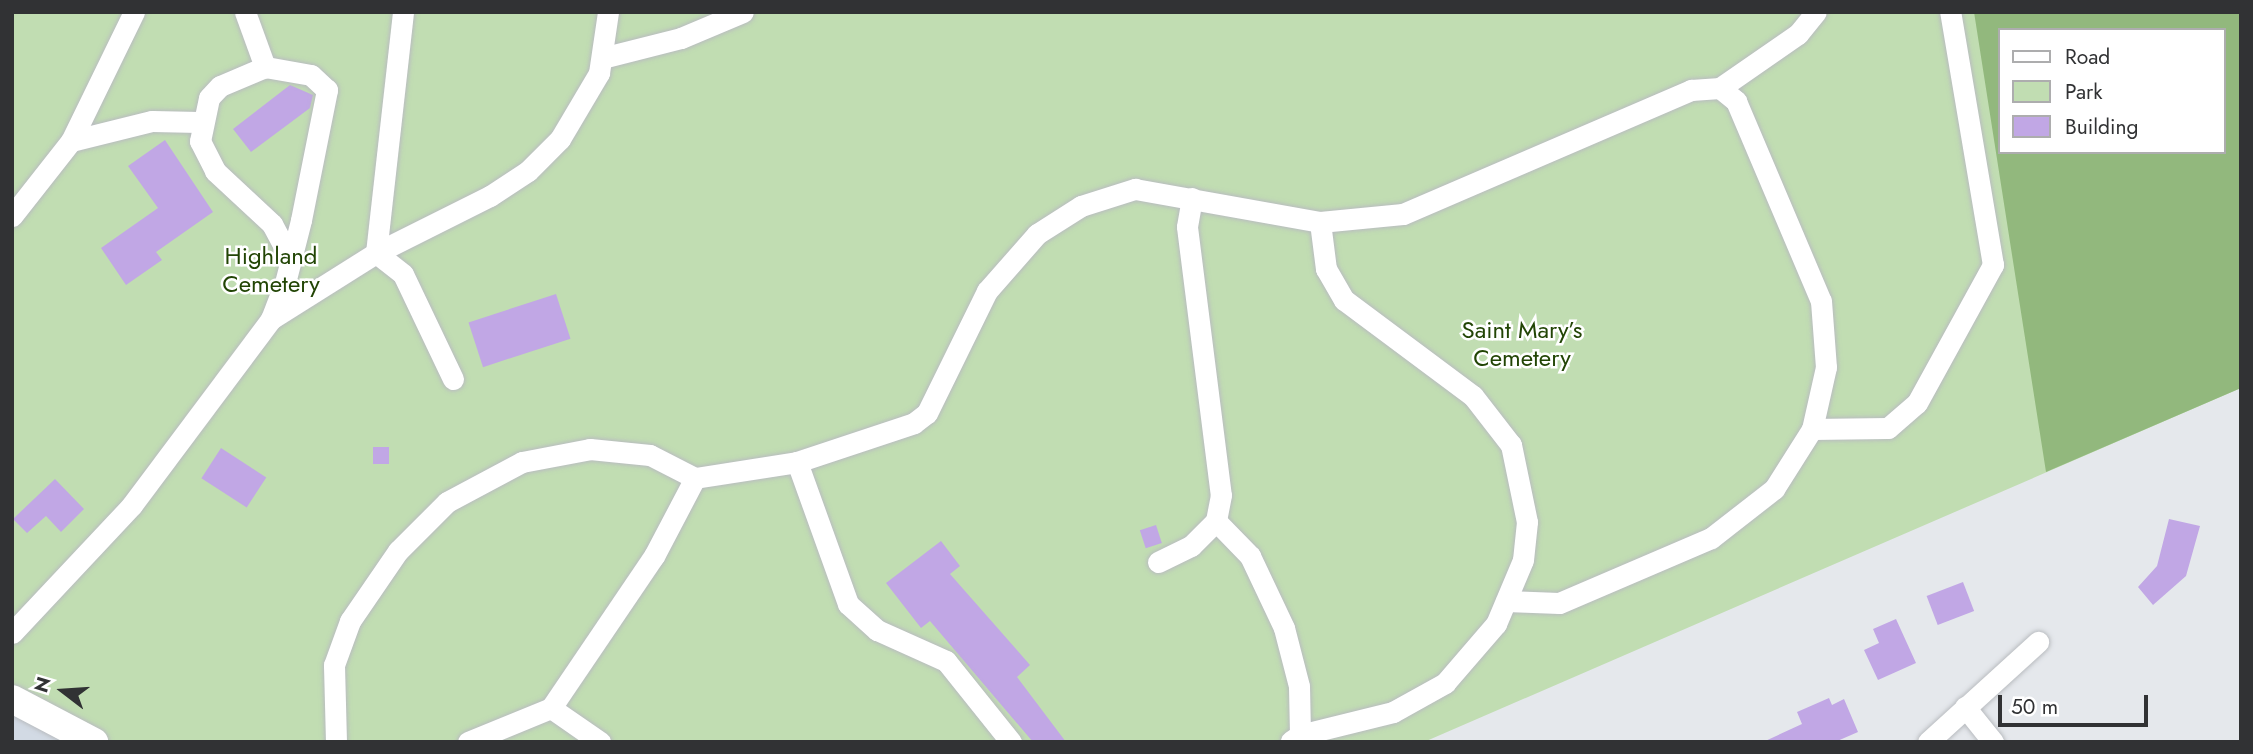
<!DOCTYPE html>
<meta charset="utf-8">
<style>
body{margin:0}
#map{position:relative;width:2253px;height:754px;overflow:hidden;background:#e5e8ec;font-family:Jost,sans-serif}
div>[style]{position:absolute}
.built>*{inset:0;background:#d2dae4}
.green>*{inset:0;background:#c1ddb2}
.forest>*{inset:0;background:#92b87d}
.building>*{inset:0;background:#c1a7e5;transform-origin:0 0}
.roads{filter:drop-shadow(0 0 2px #b9bcc0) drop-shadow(0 0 2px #b9bcc0)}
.minor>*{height:21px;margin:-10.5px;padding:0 10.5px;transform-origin:10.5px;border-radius:10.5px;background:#fff}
.major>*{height:28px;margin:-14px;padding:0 14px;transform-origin:14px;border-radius:14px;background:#fff}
span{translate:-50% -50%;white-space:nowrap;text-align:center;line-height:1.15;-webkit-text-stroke:5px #fff;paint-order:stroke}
.park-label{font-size:24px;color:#224505}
.frame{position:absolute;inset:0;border:14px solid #313234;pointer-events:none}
.legend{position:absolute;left:1998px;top:28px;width:228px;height:126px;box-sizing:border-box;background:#fff;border:2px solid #adadae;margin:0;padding:9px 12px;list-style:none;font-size:21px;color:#313234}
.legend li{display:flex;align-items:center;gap:14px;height:35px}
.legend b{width:35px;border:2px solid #adadae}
.north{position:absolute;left:28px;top:656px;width:70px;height:70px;-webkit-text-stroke:5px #fff;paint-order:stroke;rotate:287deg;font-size:19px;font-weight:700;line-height:28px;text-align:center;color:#313234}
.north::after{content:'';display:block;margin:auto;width:24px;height:32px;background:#313234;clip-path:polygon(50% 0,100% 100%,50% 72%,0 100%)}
.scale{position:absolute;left:1998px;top:695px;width:150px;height:32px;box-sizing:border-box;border:4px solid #313234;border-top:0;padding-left:9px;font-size:21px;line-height:24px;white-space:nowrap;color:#313234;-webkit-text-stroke:5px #fff;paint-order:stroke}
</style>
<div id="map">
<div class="built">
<div style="clip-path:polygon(12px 699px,94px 742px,12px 742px)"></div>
</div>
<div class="green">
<div style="clip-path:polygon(evenodd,12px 12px,2241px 12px,2241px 388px,1424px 742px,94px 742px,12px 699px,12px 12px,1999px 30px,2223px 30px,2223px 152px,1999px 152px,1999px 30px)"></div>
</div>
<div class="forest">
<div style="clip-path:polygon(evenodd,1974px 12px,2241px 12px,2241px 388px,2046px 472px,1974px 12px,1999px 30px,2223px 30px,2223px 152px,1999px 152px,1999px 30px)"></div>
</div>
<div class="building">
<div style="clip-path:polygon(290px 85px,313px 95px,310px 108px,251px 152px,233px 129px)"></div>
<div style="clip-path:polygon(165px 140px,213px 212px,156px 252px,162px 260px,126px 285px,101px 248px,158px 208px,128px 166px)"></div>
<div style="left:556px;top:294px;width:47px;height:92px;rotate:72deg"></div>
<div style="left:373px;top:447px;width:16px;height:17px"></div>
<div style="left:221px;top:448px;width:54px;height:36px;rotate:33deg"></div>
<div style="clip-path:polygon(55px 479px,84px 509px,61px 532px,46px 516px,27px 533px,13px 519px)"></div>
<div style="clip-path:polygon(2169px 519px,2200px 526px,2186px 576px,2153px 605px,2138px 587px,2157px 566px)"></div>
<div style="left:1156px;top:525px;width:19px;height:17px;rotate:72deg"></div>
<div style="clip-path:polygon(941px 541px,960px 566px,950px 574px,1030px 665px,1017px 677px,1066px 742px,1033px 742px,930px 621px,921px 628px,886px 583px)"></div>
<div style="left:1963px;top:582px;width:31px;height:39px;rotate:69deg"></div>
<div style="clip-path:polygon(1896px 619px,1916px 663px,1878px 680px,1864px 650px,1879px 643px,1873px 629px)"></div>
<div style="clip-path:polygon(1829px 698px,1832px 705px,1844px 699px,1858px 732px,1835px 742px,1763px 742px,1802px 724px,1797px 712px)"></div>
</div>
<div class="roads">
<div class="minor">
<div style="left:245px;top:12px;width:59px;rotate:70deg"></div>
<div style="left:602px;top:58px;width:81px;rotate:-14.2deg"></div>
<div style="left:681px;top:38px;width:67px;rotate:-22.8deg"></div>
<div style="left:1720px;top:88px;width:95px;rotate:-34.7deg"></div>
<div style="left:1798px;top:34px;width:28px;rotate:-51deg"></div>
<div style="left:71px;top:141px;width:83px;rotate:-13.9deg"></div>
<div style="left:152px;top:121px;width:47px;rotate:1.2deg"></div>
<div style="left:1192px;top:198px;width:29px;rotate:100deg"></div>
<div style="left:1187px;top:227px;width:270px;rotate:82.8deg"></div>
<div style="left:1221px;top:495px;width:26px;rotate:101deg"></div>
<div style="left:1216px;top:521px;width:49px;rotate:45.8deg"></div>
<div style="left:1250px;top:556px;width:80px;rotate:64.7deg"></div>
<div style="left:1284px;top:628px;width:60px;rotate:75.5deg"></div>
<div style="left:1299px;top:686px;width:49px;rotate:88.8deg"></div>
<div style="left:1300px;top:735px;width:11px;rotate:146deg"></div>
<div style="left:12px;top:216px;width:95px;rotate:-51.8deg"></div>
<div style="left:71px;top:141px;width:144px;rotate:-64deg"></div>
<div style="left:271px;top:319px;width:39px;rotate:-69deg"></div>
<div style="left:285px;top:283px;width:65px;rotate:-75.7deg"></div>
<div style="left:301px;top:220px;width:133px;rotate:-78.7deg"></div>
<div style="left:327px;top:90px;width:22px;rotate:-137deg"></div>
<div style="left:311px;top:75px;width:47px;rotate:-170.1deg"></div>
<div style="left:265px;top:67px;width:49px;rotate:157.1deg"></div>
<div style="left:220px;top:86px;width:16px;rotate:133deg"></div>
<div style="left:209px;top:98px;width:44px;rotate:101.8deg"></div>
<div style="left:200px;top:141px;width:34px;rotate:63deg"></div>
<div style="left:215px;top:171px;width:78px;rotate:42.9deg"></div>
<div style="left:272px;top:224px;width:40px;rotate:62deg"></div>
<div style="left:453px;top:379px;width:116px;rotate:-115.5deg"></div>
<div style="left:403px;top:274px;width:34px;rotate:-142deg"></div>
<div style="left:376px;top:253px;width:127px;rotate:-26.6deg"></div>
<div style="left:490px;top:196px;width:45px;rotate:-33.3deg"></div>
<div style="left:528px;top:171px;width:45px;rotate:-45deg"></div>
<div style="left:560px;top:139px;width:77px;rotate:-59.4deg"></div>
<div style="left:599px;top:73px;width:62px;rotate:-81.6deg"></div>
<div style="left:1812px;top:429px;width:76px;rotate:-0.8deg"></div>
<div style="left:1888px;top:428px;width:38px;rotate:-41deg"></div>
<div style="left:1917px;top:403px;width:158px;rotate:-61.2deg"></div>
<div style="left:1993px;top:265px;width:257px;rotate:-99.6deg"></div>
<div style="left:797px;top:462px;width:151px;rotate:70.2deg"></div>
<div style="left:848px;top:604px;width:39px;rotate:42deg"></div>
<div style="left:877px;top:630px;width:76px;rotate:24.2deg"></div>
<div style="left:946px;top:661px;width:104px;rotate:51.3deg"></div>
<div style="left:1158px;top:562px;width:37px;rotate:-26deg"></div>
<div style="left:1191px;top:546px;width:35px;rotate:-45deg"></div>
<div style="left:12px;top:633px;width:175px;rotate:-46.8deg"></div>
<div style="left:132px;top:505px;width:232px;rotate:-53.2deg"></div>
<div style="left:271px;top:319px;width:124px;rotate:-32.2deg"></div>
<div style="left:376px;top:253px;width:243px;rotate:-83.6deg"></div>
<div style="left:1965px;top:707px;width:45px;rotate:51.3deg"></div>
<div style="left:551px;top:708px;width:60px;rotate:34.8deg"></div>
<div style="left:1300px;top:735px;width:96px;rotate:-13.9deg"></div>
<div style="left:1393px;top:712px;width:60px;rotate:-29.1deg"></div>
<div style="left:1445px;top:683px;width:78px;rotate:-49.2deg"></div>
<div style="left:1496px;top:624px;width:69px;rotate:-67.1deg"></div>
<div style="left:1523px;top:560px;width:38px;rotate:-84deg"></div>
<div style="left:1527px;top:522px;width:79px;rotate:-101.7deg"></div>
<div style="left:1511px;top:445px;width:62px;rotate:-127.8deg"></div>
<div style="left:1473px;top:396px;width:161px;rotate:-143.3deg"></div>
<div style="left:1344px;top:300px;width:36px;rotate:-120deg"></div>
<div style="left:1326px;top:269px;width:47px;rotate:-97.3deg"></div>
<div style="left:336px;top:742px;width:77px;rotate:-91.5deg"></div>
<div style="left:334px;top:665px;width:47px;rotate:-70deg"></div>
<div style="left:350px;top:621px;width:85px;rotate:-55.6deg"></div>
<div style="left:398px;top:551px;width:69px;rotate:-45deg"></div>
<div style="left:447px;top:502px;width:85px;rotate:-28.1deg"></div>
<div style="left:522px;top:462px;width:69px;rotate:-10.8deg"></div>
<div style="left:590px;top:449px;width:60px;rotate:5.7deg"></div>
<div style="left:650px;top:455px;width:51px;rotate:27.1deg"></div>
<div style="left:468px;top:742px;width:90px;rotate:-22.3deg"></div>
<div style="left:551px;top:708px;width:184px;rotate:-55.9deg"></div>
<div style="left:654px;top:556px;width:88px;rotate:-62.3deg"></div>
<div style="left:695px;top:478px;width:103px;rotate:-8.9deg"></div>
<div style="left:797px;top:462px;width:123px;rotate:-18.4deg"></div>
<div style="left:914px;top:423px;width:16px;rotate:-38deg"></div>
<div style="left:927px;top:413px;width:136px;rotate:-63.8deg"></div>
<div style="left:987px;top:291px;width:76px;rotate:-48.7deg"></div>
<div style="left:1037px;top:234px;width:52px;rotate:-32.5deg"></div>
<div style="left:1081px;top:206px;width:57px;rotate:-17.5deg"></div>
<div style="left:1135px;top:189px;width:188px;rotate:10.1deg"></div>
<div style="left:1320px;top:222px;width:83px;rotate:-5.5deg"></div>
<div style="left:1403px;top:214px;width:314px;rotate:-23.3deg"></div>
<div style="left:1691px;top:90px;width:29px;rotate:-4deg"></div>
<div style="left:1720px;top:88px;width:21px;rotate:39deg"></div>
<div style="left:1736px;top:101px;width:217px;rotate:67deg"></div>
<div style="left:1821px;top:301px;width:66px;rotate:85.7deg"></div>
<div style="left:1826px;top:367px;width:64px;rotate:102.7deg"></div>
<div style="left:1812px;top:429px;width:71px;rotate:122.3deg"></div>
<div style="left:1774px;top:489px;width:80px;rotate:142.1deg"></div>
<div style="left:1711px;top:538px;width:165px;rotate:156.8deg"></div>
<div style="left:1559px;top:603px;width:53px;rotate:-177.8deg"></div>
<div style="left:1928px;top:742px;width:149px;rotate:-42.3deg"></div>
</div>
<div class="major">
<div style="left:12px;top:699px;width:93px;rotate:27.7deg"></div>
</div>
</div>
<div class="park-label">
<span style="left:271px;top:270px">Highland<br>Cemetery</span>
<span style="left:1522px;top:344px">Saint Mary’s<br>Cemetery</span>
</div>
<div class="frame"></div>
<ul class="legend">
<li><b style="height:9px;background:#fff"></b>Road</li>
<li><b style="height:19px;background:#c1ddb2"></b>Park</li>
<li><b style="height:19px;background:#c1a7e5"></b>Building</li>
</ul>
<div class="north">N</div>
<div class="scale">50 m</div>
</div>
